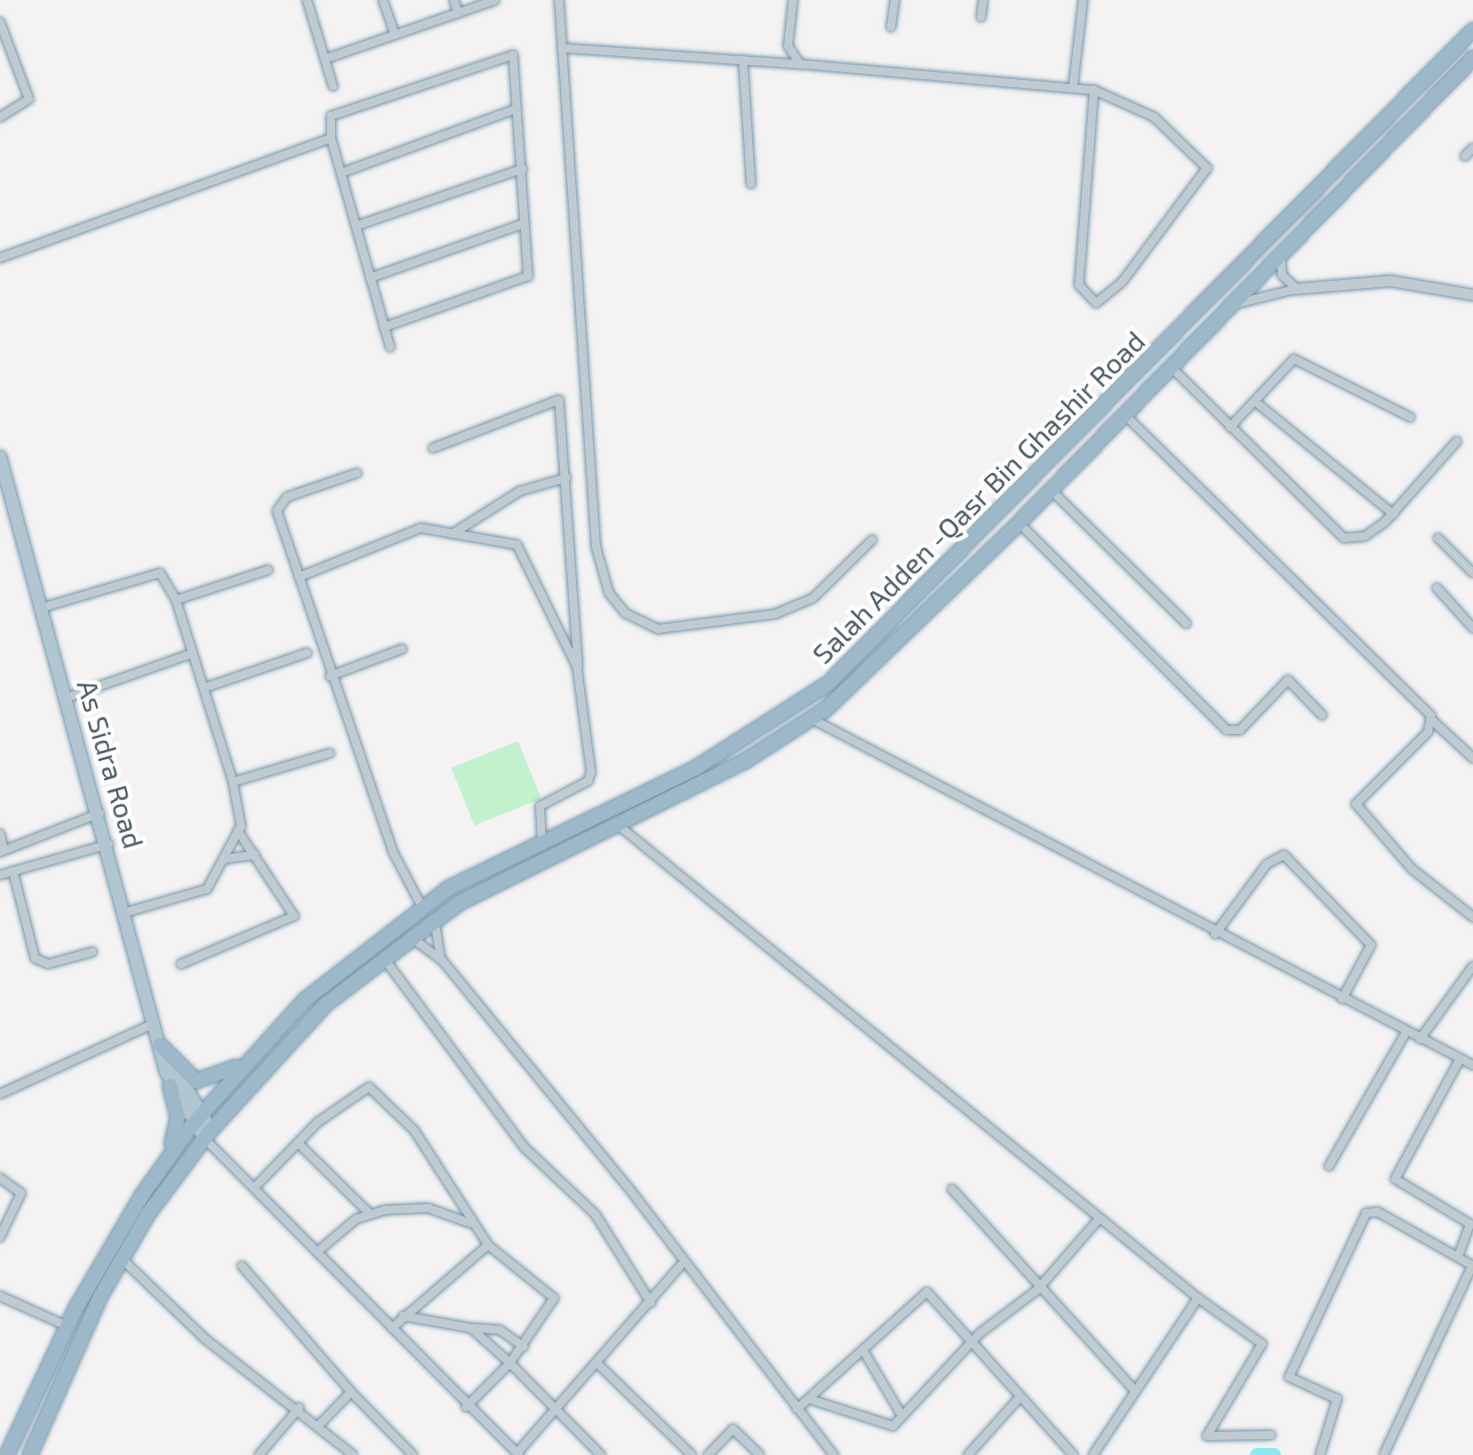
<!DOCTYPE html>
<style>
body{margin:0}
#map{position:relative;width:1473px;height:1455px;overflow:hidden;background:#f4f2f2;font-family:"Exo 2",sans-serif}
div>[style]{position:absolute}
.green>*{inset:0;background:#c1f1cd;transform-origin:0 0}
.river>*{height:14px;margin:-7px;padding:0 7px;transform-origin:7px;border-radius:7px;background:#8de8ef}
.roads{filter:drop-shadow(0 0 2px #7497ad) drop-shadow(0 0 2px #7497ad)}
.minor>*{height:8px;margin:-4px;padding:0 4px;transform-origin:4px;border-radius:4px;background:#c0cbd1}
.tertiary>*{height:10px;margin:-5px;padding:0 5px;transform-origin:5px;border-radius:5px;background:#c0cbd1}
.primary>*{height:12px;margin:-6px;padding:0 6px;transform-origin:6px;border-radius:6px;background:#b1c6d1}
.trunk>*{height:14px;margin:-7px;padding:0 7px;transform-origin:7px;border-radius:7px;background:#9db9c9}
span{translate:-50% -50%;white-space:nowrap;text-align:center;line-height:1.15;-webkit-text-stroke:8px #fff;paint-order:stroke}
.street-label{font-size:28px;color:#495860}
</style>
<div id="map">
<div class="green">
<div style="left:518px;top:741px;width:62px;height:72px;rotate:68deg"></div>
</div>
<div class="river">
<div style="left:1257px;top:1455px;width:17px"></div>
</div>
<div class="roads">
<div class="minor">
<div style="left:307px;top:0;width:90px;rotate:73.2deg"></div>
<div style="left:383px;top:0;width:37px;rotate:71deg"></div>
<div style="left:454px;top:0;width:14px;rotate:73deg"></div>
<div style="left:458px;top:13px;width:39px;rotate:-19deg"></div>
<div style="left:559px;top:0;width:548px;rotate:86.13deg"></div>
<div style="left:596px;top:547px;width:48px;rotate:74.2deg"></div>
<div style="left:609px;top:593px;width:26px;rotate:51deg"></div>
<div style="left:625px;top:613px;width:37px;rotate:26deg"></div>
<div style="left:658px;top:629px;width:118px;rotate:-7.3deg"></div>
<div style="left:775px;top:614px;width:41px;rotate:-22.8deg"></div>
<div style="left:813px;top:598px;width:83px;rotate:-44.5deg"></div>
<div style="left:793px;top:0;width:46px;rotate:96.2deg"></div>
<div style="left:788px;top:46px;width:22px;rotate:56deg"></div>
<div style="left:800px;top:64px;width:295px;rotate:5.1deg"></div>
<div style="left:1094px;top:90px;width:66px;rotate:24.2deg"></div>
<div style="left:1154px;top:117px;width:74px;rotate:43.9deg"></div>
<div style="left:1207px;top:168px;width:142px;rotate:126.7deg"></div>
<div style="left:1122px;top:282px;width:33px;rotate:141deg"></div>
<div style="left:1096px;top:303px;width:25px;rotate:-133deg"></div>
<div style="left:1079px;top:285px;width:196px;rotate:-85.6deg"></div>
<div style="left:981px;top:17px;width:17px;rotate:-83deg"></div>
<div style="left:0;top:22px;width:82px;rotate:69.4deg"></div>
<div style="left:29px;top:99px;width:34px;rotate:148deg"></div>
<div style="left:891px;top:27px;width:27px;rotate:-82deg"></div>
<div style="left:562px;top:48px;width:238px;rotate:3.9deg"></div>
<div style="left:325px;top:59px;width:141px;rotate:-19.1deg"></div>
<div style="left:743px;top:60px;width:124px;rotate:86.3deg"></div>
<div style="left:1073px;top:87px;width:88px;rotate:-83.4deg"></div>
<div style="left:331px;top:138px;width:22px;rotate:-90deg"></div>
<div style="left:331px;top:116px;width:192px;rotate:-18.5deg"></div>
<div style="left:513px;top:55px;width:222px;rotate:86.1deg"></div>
<div style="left:528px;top:276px;width:153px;rotate:160.5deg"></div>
<div style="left:1465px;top:156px;width:11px;rotate:-45deg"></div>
<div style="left:341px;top:173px;width:186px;rotate:-20.1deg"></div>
<div style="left:356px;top:226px;width:176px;rotate:-19deg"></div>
<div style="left:1281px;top:257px;width:18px;rotate:87deg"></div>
<div style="left:1282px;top:275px;width:19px;rotate:43deg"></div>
<div style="left:0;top:258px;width:352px;rotate:-19.9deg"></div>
<div style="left:331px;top:138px;width:217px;rotate:74.2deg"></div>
<div style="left:370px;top:278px;width:164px;rotate:-19.5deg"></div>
<div style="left:1235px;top:304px;width:63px;rotate:-13.8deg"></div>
<div style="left:1171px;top:367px;width:243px;rotate:44.7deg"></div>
<div style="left:1344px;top:538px;width:21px;rotate:-5deg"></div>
<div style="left:1365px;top:536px;width:24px;rotate:-35deg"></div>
<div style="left:1385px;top:522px;width:108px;rotate:-48.4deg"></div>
<div style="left:1257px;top:403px;width:176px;rotate:39.2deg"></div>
<div style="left:1125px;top:415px;width:429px;rotate:44.5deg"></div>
<div style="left:1431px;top:716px;width:16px;rotate:101deg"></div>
<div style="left:1428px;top:732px;width:102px;rotate:135deg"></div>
<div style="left:1356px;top:804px;width:86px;rotate:49.3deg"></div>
<div style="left:1412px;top:869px;width:78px;rotate:38.2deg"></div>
<div style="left:1230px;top:427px;width:93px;rotate:-46.7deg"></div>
<div style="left:1294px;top:359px;width:130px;rotate:26.6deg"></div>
<div style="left:433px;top:448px;width:135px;rotate:-20.9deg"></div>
<div style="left:559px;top:400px;width:266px;rotate:85.9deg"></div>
<div style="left:357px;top:473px;width:74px;rotate:161.1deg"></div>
<div style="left:287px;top:497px;width:17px;rotate:126deg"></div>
<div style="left:277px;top:511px;width:360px;rotate:71.2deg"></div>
<div style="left:393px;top:852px;width:60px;rotate:62.2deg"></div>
<div style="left:1051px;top:490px;width:190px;rotate:44.6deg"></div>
<div style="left:1019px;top:523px;width:293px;rotate:44.9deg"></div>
<div style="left:1227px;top:730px;width:13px"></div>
<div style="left:1240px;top:730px;width:69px;rotate:-46.2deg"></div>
<div style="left:1288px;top:680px;width:49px;rotate:45.8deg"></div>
<div style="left:452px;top:534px;width:80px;rotate:-32.3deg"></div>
<div style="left:520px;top:491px;width:48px;rotate:-15.8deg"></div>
<div style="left:1438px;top:538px;width:49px;rotate:45deg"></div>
<div style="left:299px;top:577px;width:131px;rotate:-21.9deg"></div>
<div style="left:421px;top:528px;width:97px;rotate:10deg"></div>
<div style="left:517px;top:545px;width:136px;rotate:63.8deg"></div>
<div style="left:577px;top:667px;width:106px;rotate:82.4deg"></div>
<div style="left:591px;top:772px;width:9px;rotate:108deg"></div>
<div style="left:588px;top:781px;width:54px;rotate:152.5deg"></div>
<div style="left:540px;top:806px;width:36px;rotate:87deg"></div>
<div style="left:1437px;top:588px;width:54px;rotate:48deg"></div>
<div style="left:176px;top:600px;width:97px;rotate:-18.1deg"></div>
<div style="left:41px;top:608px;width:124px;rotate:-16.4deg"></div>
<div style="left:160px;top:573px;width:31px;rotate:59deg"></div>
<div style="left:176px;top:600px;width:191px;rotate:72.6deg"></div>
<div style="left:233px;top:782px;width:45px;rotate:79.7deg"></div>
<div style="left:241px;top:826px;width:72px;rotate:118.4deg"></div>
<div style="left:207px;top:889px;width:83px;rotate:164deg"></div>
<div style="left:330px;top:676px;width:77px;rotate:-20.6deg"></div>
<div style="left:204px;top:688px;width:109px;rotate:-18.8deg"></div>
<div style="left:66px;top:698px;width:132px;rotate:-19.5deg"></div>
<div style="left:812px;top:719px;width:746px;rotate:27.63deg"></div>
<div style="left:1434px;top:722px;width:53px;rotate:42.7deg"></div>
<div style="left:233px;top:782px;width:101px;rotate:-16.6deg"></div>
<div style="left:618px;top:825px;width:748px;rotate:39.2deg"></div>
<div style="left:1198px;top:1298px;width:189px;rotate:123.8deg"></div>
<div style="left:0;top:834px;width:16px;rotate:76deg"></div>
<div style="left:0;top:852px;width:107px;rotate:-21.3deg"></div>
<div style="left:225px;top:859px;width:30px;rotate:-8deg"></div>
<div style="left:13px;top:871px;width:90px;rotate:75.8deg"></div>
<div style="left:35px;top:958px;width:14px;rotate:25deg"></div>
<div style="left:48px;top:964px;width:46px;rotate:-15.3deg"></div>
<div style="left:0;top:875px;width:113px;rotate:-15.9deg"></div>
<div style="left:435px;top:923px;width:33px;rotate:81deg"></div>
<div style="left:1215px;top:934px;width:87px;rotate:-53.4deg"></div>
<div style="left:1267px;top:864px;width:19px;rotate:-28deg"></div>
<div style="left:1284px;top:855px;width:125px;rotate:46deg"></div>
<div style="left:1371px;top:945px;width:61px;rotate:118.2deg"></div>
<div style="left:411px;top:937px;width:39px;rotate:37deg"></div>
<div style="left:442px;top:960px;width:293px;rotate:50.7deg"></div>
<div style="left:628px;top:1187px;width:338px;rotate:52.5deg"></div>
<div style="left:383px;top:957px;width:238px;rotate:53.4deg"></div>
<div style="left:525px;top:1148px;width:96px;rotate:43.3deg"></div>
<div style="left:595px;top:1214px;width:105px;rotate:57.8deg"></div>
<div style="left:181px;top:964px;width:123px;rotate:-23deg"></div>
<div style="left:294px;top:916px;width:102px;rotate:-123.4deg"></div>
<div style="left:1420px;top:1039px;width:90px;rotate:-54deg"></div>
<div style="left:0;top:1094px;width:170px;rotate:-24.6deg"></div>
<div style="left:204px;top:1138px;width:447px;rotate:45.2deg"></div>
<div style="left:298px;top:1143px;width:100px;rotate:44.6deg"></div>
<div style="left:1329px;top:1166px;width:155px;rotate:-60.1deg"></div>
<div style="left:0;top:1178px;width:26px;rotate:36deg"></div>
<div style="left:21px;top:1193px;width:49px;rotate:115.5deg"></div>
<div style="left:255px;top:1187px;width:91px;rotate:-45.9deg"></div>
<div style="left:318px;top:1122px;width:62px;rotate:-34.5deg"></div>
<div style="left:369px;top:1087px;width:62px;rotate:43.7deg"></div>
<div style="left:414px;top:1130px;width:137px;rotate:57.2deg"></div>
<div style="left:488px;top:1245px;width:85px;rotate:38.8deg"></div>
<div style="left:554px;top:1298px;width:78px;rotate:124.1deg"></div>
<div style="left:510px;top:1363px;width:52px;rotate:-138.1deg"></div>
<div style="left:471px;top:1328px;width:69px;rotate:-170deg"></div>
<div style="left:952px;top:1189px;width:273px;rotate:47.8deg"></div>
<div style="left:317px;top:1252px;width:51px;rotate:-40.2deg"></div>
<div style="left:356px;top:1219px;width:31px;rotate:-17deg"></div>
<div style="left:386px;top:1210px;width:42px;rotate:-2.7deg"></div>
<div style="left:428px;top:1208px;width:45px;rotate:19.7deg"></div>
<div style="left:1458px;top:1257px;width:35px;rotate:-70deg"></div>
<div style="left:1470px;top:1224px;width:87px;rotate:-149deg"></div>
<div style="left:1395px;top:1179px;width:136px;rotate:-61.6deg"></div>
<div style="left:121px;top:1258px;width:115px;rotate:43.9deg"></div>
<div style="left:204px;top:1338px;width:189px;rotate:38.1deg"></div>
<div style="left:242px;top:1266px;width:167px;rotate:49.1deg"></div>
<div style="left:0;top:1296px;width:73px;rotate:24.1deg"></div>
<div style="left:1198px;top:1298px;width:79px;rotate:35.7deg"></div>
<div style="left:1262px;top:1344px;width:107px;rotate:120.9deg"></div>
<div style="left:1207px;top:1436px;width:64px;rotate:-0.9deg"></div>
<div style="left:392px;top:1328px;width:127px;rotate:-40.8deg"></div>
<div style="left:473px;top:1328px;width:27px;rotate:4deg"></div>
<div style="left:500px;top:1330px;width:29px;rotate:36deg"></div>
<div style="left:863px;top:1350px;width:77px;rotate:59.4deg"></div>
<div style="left:599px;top:1365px;width:129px;rotate:44.1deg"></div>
<div style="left:809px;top:1399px;width:88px;rotate:17.8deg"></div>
<div style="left:893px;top:1426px;width:127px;rotate:-46.9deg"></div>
<div style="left:980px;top:1333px;width:71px;rotate:-37deg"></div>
<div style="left:1037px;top:1290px;width:93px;rotate:-48.9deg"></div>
<div style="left:466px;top:1407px;width:62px;rotate:-45deg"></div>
<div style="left:510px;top:1363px;width:129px;rotate:45.3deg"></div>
<div style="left:797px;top:1409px;width:175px;rotate:-42deg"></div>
<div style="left:927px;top:1292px;width:219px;rotate:48.1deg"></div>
<div style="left:319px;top:1425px;width:46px;rotate:-45.9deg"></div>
<div style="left:351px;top:1392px;width:88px;rotate:45.5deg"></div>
<div style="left:517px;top:1453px;width:249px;rotate:-48.9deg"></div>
<div style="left:1384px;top:1454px;width:208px;rotate:-64.9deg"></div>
<div style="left:259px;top:1455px;width:62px;rotate:-49.6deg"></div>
<div style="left:708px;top:1455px;width:36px;rotate:-46deg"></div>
<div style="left:733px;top:1429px;width:37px;rotate:44deg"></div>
<div style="left:968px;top:1455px;width:75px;rotate:-48.2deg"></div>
<div style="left:1320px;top:1455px;width:59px;rotate:-73.1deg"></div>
<div style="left:1337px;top:1399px;width:53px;rotate:-155.4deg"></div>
<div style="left:1289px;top:1377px;width:181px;rotate:-64.8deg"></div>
<div style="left:1366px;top:1213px;width:12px;rotate:-5deg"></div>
<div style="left:1378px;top:1212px;width:109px;rotate:29.6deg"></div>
</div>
<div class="tertiary">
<div style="left:1296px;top:289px;width:95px;rotate:-4.8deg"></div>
<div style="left:1391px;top:281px;width:83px;rotate:9.7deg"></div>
</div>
<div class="primary">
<div style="left:0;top:457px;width:637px;rotate:74.89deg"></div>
<div style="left:166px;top:1072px;width:76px;rotate:60.1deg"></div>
<div style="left:168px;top:1058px;width:74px;rotate:58.9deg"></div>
</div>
<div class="trunk">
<div style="left:160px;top:1045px;width:51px;rotate:45deg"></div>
<div style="left:196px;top:1081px;width:42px;rotate:-19.3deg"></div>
<div style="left:170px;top:1086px;width:32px;rotate:76deg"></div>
<div style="left:178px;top:1117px;width:27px;rotate:103deg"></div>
<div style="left:7px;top:1455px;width:162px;rotate:-64.9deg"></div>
<div style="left:76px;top:1308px;width:132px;rotate:-59.6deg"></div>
<div style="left:143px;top:1194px;width:85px;rotate:-54.6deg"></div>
<div style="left:192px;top:1125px;width:169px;rotate:-47.9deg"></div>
<div style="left:305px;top:1000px;width:182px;rotate:-37.9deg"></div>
<div style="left:449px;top:888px;width:275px;rotate:-25.9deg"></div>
<div style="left:696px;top:768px;width:158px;rotate:-32.6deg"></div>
<div style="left:829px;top:683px;width:917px;rotate:-45.4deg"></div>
<div style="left:30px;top:1455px;width:173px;rotate:-66.1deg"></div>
<div style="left:100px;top:1297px;width:96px;rotate:-60deg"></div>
<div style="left:148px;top:1214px;width:104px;rotate:-53.2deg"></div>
<div style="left:210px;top:1131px;width:172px;rotate:-47.6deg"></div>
<div style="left:326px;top:1004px;width:167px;rotate:-37.2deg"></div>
<div style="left:459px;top:903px;width:319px;rotate:-26.4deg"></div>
<div style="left:745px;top:761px;width:96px;rotate:-32.7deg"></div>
<div style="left:826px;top:709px;width:268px;rotate:-43.9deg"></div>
<div style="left:1019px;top:523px;width:650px;rotate:-45.69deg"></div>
</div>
</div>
<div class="street-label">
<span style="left:978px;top:497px;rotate:-45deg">Salah Adden -Qasr Bin Ghashir Road</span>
<span style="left:111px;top:764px;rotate:74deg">As Sidra Road</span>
</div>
</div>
